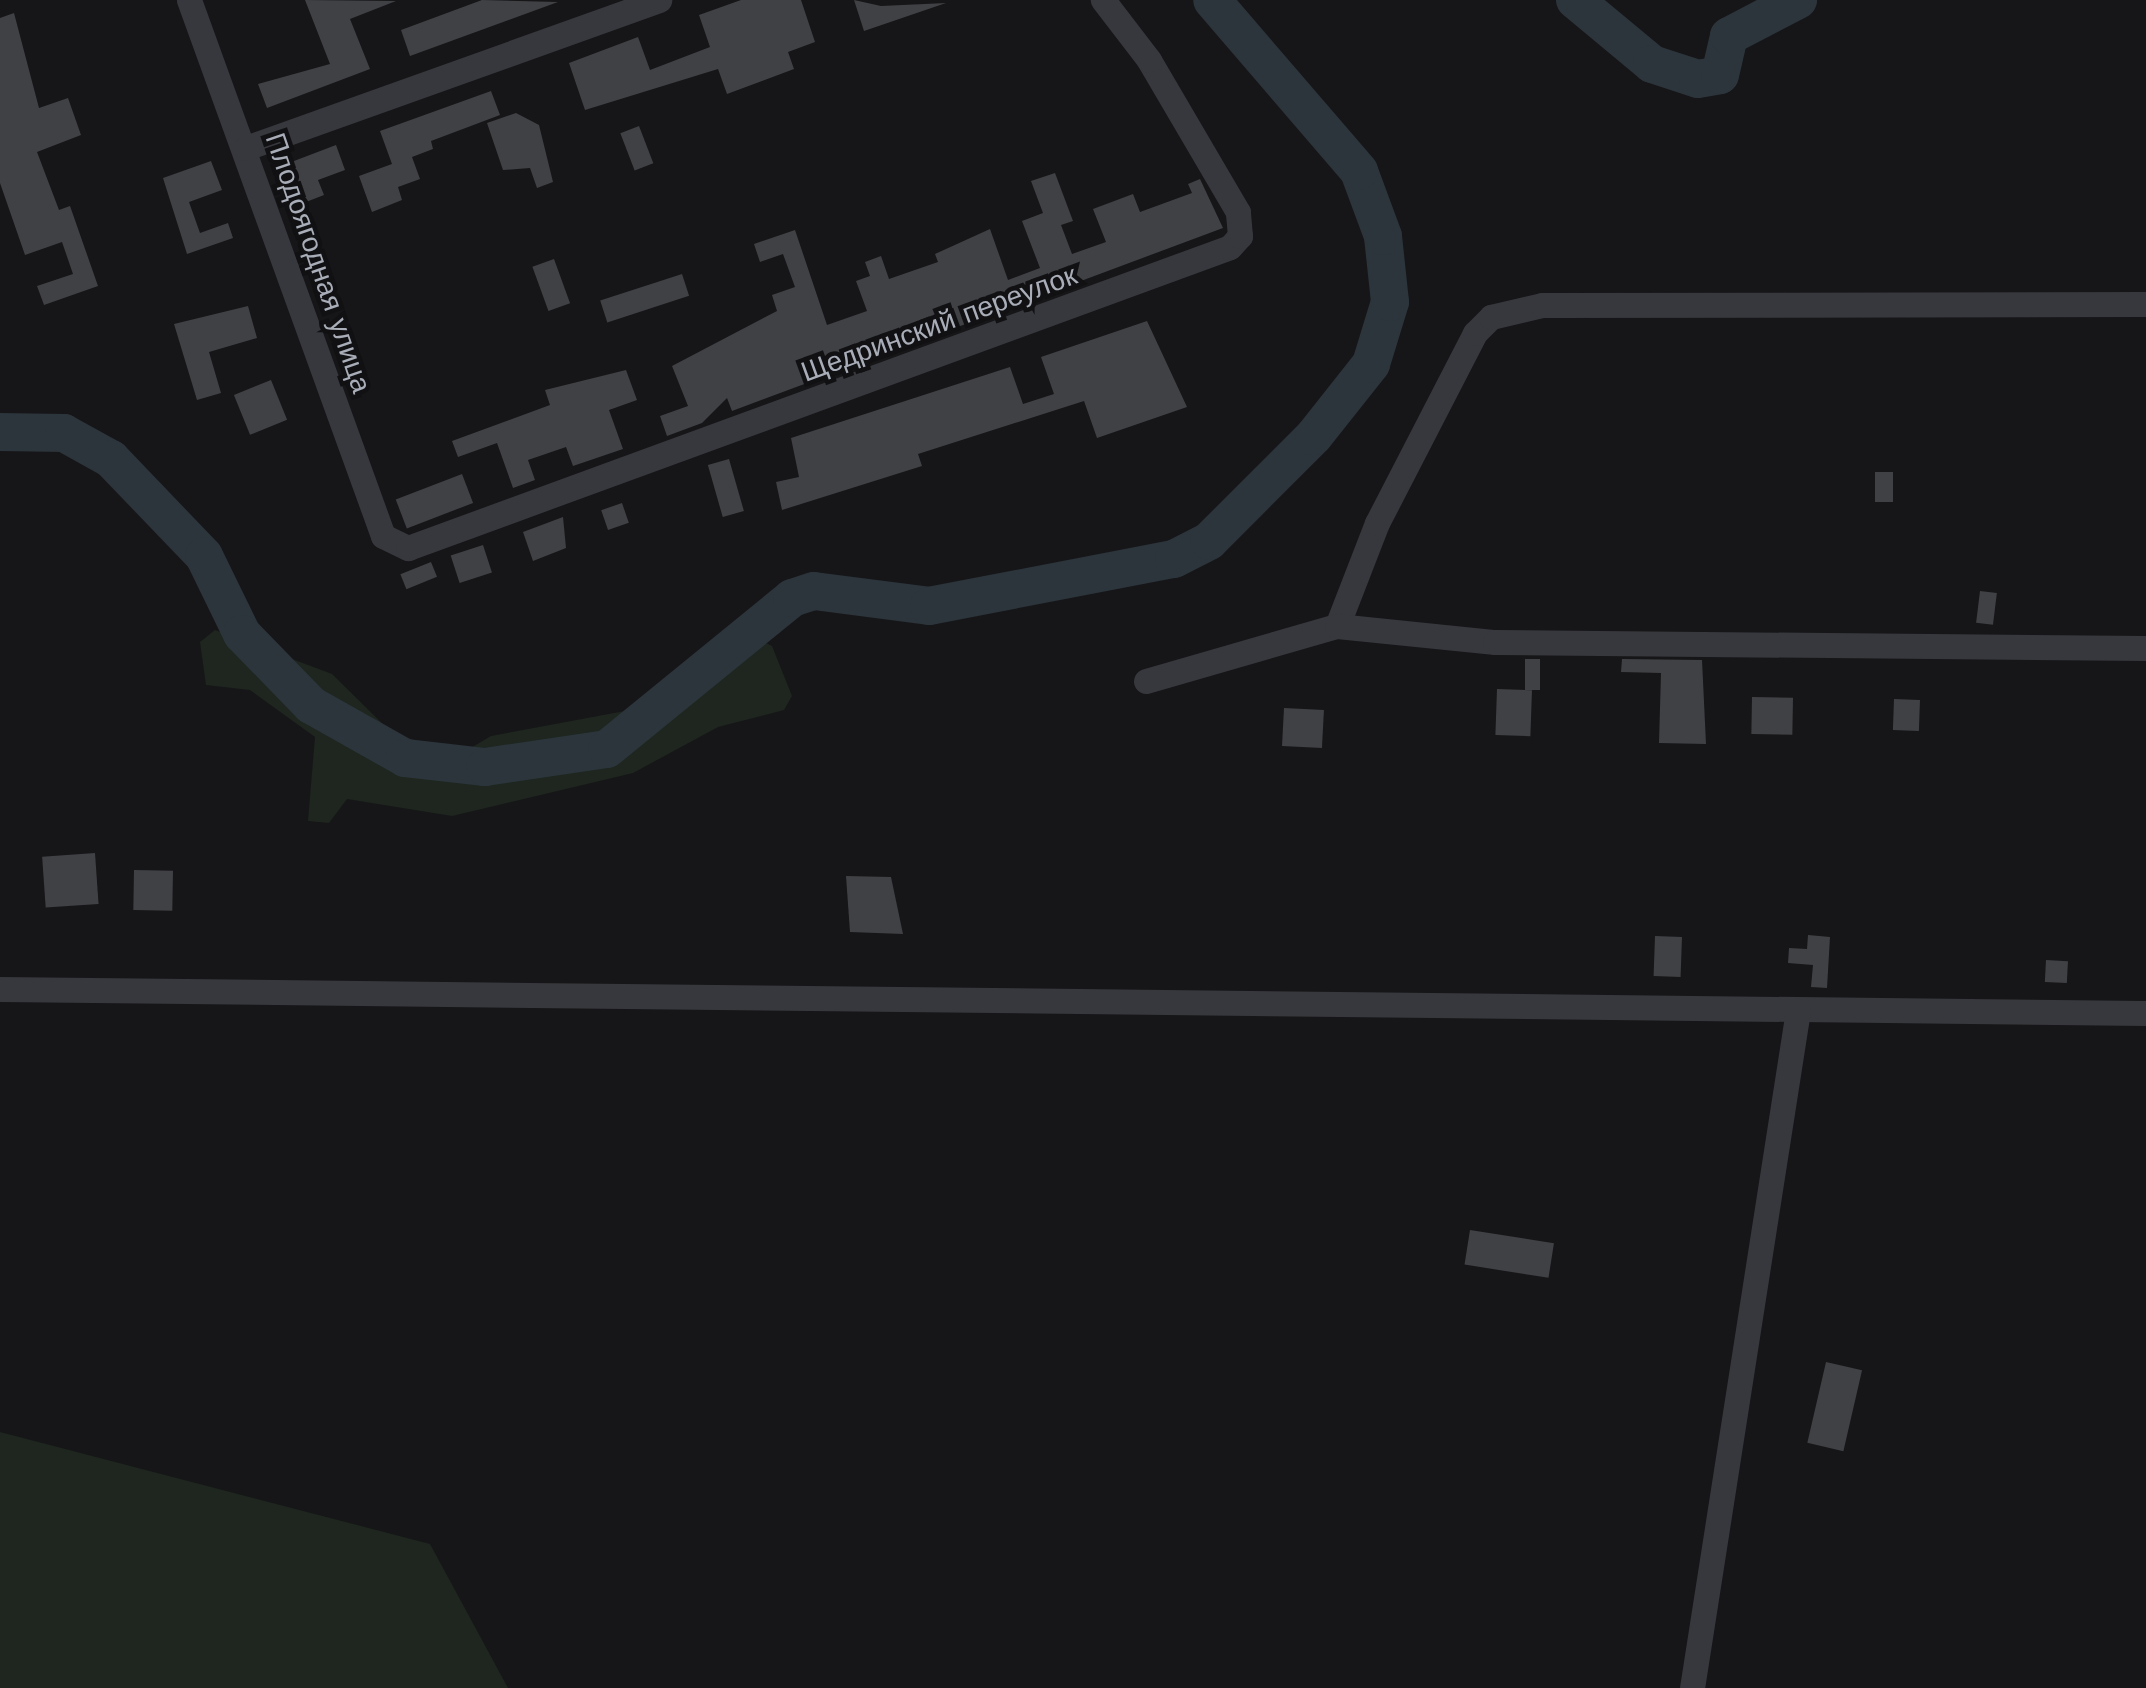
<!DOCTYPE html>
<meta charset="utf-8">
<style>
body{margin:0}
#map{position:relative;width:2146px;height:1688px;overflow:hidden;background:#161618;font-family:"Work Sans",sans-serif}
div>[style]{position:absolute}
.green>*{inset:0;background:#1e261f}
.river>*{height:38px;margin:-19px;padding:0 19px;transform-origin:19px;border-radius:19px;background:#2c353c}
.building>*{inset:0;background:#404145;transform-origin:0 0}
.minor>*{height:25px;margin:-12.5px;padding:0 12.5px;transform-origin:12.5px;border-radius:12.5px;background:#37383d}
span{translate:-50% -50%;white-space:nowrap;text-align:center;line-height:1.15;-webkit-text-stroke:9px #111113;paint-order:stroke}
.street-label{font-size:28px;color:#a8adb8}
</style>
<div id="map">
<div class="green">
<div style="clip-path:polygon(734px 627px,772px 646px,792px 696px,784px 710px,718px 727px,633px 773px,452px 816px,347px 799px,329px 823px,308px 821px,315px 737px,250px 690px,206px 685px,200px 642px,215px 630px,332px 674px,394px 735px,464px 752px,491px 736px,625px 711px)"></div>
<div style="clip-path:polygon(0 1432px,430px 1544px,508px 1688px,0 1688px)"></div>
</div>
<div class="river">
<div style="left:1575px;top:0;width:100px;rotate:39.7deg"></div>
<div style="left:1652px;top:64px;width:48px;rotate:18.1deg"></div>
<div style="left:1698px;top:79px;width:22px;rotate:-10deg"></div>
<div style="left:1720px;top:75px;width:40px;rotate:-77deg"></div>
<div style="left:1729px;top:36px;width:78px;rotate:-27.6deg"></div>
<div style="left:0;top:432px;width:64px;rotate:0.9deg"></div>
<div style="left:64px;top:433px;width:54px;rotate:29deg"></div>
<div style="left:111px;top:459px;width:134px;rotate:46.2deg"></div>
<div style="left:204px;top:556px;width:87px;rotate:64deg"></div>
<div style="left:242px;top:634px;width:99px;rotate:45.8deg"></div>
<div style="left:311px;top:705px;width:108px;rotate:29.4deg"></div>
<div style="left:405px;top:758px;width:81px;rotate:6.4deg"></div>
<div style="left:485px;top:767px;width:123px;rotate:-8.4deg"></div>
<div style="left:607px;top:749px;width:239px;rotate:-39.2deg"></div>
<div style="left:792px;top:598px;width:23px;rotate:-18deg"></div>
<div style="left:814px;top:591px;width:116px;rotate:7.4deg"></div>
<div style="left:929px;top:606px;width:249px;rotate:-10.9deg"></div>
<div style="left:1174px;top:559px;width:39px;rotate:-27deg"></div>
<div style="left:1209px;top:541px;width:148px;rotate:-45deg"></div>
<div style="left:1314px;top:436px;width:92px;rotate:-51.6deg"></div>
<div style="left:1371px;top:364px;width:65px;rotate:-73deg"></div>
<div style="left:1390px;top:302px;width:66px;rotate:-96.1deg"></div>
<div style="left:1383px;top:236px;width:69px;rotate:-110.3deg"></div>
<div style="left:1359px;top:171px;width:225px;rotate:-130.7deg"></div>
</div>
<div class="building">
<div style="clip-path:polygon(305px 0,396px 1px,350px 19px,370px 69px,267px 108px,258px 84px,330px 64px)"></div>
<div style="clip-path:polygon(482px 0,558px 2px,410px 56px,401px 30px)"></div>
<div style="clip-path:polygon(741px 0,801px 0,815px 42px,788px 52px,794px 69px,727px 94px,718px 69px,585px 110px,569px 63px,638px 37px,650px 70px,710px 47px,699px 15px)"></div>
<div style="clip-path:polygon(854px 0,881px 6px,946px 3px,864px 31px)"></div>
<div style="clip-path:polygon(14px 13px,39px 108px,68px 98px,81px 135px,37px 152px,59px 210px,70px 206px,98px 286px,44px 305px,37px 286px,73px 274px,62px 242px,25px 255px,0 183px,0 18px)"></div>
<div style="clip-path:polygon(491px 91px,500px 115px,431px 141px,433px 149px,412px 157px,420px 179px,398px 187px,402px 200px,372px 212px,359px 176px,392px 164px,380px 131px)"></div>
<div style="clip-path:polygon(516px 113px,539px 125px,553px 182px,537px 188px,530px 168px,503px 170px,487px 123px)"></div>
<div style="left:639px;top:126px;width:40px;height:20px;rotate:69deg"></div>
<div style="clip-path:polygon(336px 145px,345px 170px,318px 180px,324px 195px,288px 209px,273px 169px)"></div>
<div style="clip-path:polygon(211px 161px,222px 190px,189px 202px,200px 233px,228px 223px,233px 238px,187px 254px,163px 178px)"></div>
<div style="clip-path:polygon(1055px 173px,1073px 221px,1061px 225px,1072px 254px,1106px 242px,1093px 209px,1133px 194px,1140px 212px,1192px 193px,1188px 184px,1200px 179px,1223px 228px,732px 411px,727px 398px,702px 423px,667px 436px,660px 416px,688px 406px,672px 366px,777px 311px,772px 295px,795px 287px,783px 254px,760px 262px,754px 244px,795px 230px,827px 325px,867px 311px,856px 281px,870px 276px,865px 262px,881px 256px,889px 279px,938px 262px,935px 254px,990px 229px,1008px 280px,1040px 268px,1022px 221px,1043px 213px,1031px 181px)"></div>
<div style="left:554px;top:259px;width:47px;height:23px;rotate:70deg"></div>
<div style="left:682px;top:274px;width:23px;height:86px;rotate:72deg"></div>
<div style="clip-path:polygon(248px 306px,257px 338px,209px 352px,221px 393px,197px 400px,174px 324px)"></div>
<div style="clip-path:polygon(1147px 321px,1187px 407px,1097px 438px,1084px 401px,918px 454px,922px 466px,782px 510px,776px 482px,799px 477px,791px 438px,1010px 367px,1023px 404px,1054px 394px,1041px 357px)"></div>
<div style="clip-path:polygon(626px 370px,637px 400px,609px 410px,623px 449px,573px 466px,566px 447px,528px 460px,535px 480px,513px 488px,497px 443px,458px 457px,452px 441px,550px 405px,545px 390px)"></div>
<div style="left:271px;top:380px;width:43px;height:40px;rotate:68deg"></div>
<div style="left:729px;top:459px;width:54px;height:22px;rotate:74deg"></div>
<div style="left:1875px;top:472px;width:18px;height:30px"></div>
<div style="left:462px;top:474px;width:31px;height:71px;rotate:69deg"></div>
<div style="left:622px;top:503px;width:21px;height:22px;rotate:71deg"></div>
<div style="clip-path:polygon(563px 517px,566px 548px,533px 561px,523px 532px)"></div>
<div style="left:483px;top:545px;width:29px;height:34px;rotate:72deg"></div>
<div style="left:431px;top:562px;width:16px;height:33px;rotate:68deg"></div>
<div style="left:1980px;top:591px;width:17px;height:32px;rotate:7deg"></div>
<div style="left:1525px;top:659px;width:15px;height:31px"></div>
<div style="clip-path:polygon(1622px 659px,1702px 660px,1706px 744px,1659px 743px,1661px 673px,1621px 672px)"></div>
<div style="left:1497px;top:689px;width:35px;height:46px;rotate:2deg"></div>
<div style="left:1752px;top:697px;width:41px;height:37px;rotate:1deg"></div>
<div style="left:1894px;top:699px;width:26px;height:31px;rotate:2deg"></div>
<div style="left:1284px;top:708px;width:40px;height:38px;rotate:3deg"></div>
<div style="left:95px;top:853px;width:51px;height:53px;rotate:86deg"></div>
<div style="left:134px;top:870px;width:39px;height:40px;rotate:1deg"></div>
<div style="clip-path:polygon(846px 876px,891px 877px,903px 934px,850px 932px)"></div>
<div style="clip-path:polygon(1808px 935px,1830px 937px,1827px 988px,1811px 987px,1813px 965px,1788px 963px,1789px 948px,1807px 949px)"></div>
<div style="left:1655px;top:936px;width:27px;height:40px;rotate:2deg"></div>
<div style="left:2046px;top:960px;width:22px;height:22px;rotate:3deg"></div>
<div style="left:1470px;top:1230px;width:85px;height:35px;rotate:9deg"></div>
<div style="left:1826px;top:1362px;width:37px;height:83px;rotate:13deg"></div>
</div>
<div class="minor">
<div style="left:189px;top:0;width:570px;rotate:70.1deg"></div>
<div style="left:383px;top:536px;width:28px;rotate:26deg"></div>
<div style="left:408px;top:548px;width:875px;rotate:-20.11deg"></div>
<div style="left:1230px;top:247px;width:15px;rotate:-48deg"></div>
<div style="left:1240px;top:236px;width:24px;rotate:-95deg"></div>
<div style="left:1238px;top:212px;width:176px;rotate:-120.4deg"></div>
<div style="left:1149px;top:60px;width:76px;rotate:-127.5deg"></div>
<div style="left:246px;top:148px;width:439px;rotate:-19.7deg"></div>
<div style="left:1337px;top:626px;width:110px;rotate:-68.8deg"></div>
<div style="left:1377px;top:523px;width:214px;rotate:-62.7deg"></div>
<div style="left:1475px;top:333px;width:23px;rotate:-45deg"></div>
<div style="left:1491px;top:317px;width:52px;rotate:-13.2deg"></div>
<div style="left:1542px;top:305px;width:604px;rotate:-0.09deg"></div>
<div style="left:1146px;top:681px;width:199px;rotate:-16.1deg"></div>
<div style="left:1337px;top:626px;width:159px;rotate:5.8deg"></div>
<div style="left:1495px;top:642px;width:651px;rotate:0.53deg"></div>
<div style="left:0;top:989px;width:2146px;rotate:0.64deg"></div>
<div style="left:1692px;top:1688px;width:686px;rotate:-81.11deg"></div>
</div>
<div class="street-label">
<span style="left:318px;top:263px;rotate:71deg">Плодоягодная улица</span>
<span style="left:939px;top:324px;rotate:-20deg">Щедринский переулок</span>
</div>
</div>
